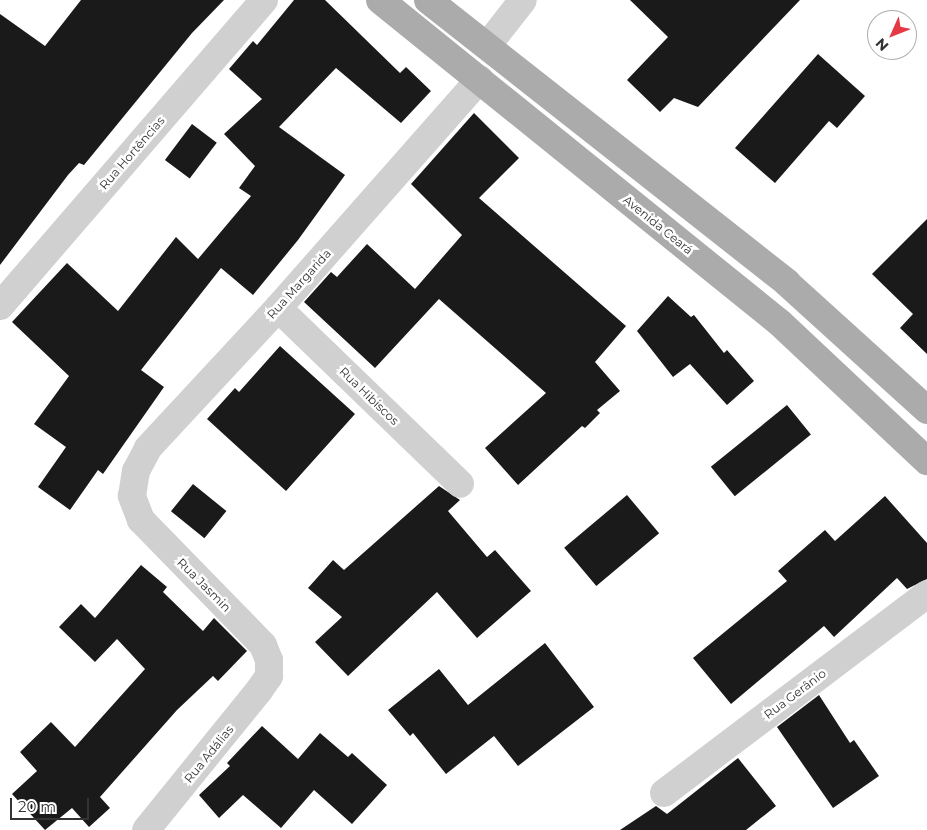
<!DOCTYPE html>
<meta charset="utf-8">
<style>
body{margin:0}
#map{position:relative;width:927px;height:830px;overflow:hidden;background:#fff;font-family:Montserrat,sans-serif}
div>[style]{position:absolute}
.building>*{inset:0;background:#1a1a1a;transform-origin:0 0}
.street>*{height:28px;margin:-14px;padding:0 14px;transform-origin:14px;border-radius:14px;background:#d0d0d0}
.primary>*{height:28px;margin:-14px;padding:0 14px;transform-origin:14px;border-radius:14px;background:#ababab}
span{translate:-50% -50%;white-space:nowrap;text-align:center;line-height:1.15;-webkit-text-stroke:5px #fff;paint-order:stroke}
.street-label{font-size:12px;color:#333}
.north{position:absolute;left:867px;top:10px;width:50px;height:50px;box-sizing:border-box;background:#fff;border:1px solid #adadad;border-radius:50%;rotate:226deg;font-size:14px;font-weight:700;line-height:20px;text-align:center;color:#333}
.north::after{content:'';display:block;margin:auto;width:18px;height:22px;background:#e63946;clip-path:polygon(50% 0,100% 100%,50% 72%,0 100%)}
.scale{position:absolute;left:10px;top:798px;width:79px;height:22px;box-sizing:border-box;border:2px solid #333;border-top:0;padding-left:6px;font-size:15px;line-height:18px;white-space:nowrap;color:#333;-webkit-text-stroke:4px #fff;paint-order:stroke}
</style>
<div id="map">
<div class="building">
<div style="clip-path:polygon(81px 0,224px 0,192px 33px,84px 165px,79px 163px,68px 175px,0 265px,0 14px,45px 46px)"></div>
<div style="clip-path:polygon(294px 0,325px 0,400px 73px,406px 67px,431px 91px,401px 123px,336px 68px,279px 127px,345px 175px,298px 240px,253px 295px,221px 268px,141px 370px,164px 387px,103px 474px,98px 470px,70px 510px,38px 487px,66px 447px,34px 424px,69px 376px,12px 322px,67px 263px,118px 311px,176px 237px,198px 259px,251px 196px,239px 188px,255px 166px,224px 134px,262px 99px,229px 69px,253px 41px,257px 45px)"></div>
<div style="clip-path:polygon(630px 0,800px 0,698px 107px,674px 98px,660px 112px,627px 80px,668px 37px)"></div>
<div style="clip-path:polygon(818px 54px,865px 96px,837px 128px,829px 121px,775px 183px,735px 148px)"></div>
<div style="clip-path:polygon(474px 113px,519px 158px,479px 198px,626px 326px,595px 362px,620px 391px,597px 410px,600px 413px,585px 428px,582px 426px,518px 485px,485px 448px,546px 393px,439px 299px,375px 368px,304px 302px,331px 272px,337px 277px,367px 244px,415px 289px,462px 235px,411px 184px)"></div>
<div style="left:192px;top:124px;width:31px;height:45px;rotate:37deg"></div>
<div style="clip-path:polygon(927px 219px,927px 354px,900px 328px,913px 314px,872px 274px)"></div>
<div style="clip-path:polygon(668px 296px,691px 317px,694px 315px,724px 353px,727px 350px,754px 381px,727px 405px,690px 364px,673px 377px,637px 331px)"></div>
<div style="clip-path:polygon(280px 346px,355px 414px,286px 491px,207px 419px,235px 388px,239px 392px)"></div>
<div style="left:787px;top:405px;width:38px;height:98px;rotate:51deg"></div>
<div style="left:193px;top:484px;width:43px;height:35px;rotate:39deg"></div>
<div style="clip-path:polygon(439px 486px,460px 500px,448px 511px,487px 557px,495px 550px,531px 591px,477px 638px,437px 592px,348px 676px,315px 642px,342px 617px,308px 588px,333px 560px,344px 570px)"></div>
<div style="left:627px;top:495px;width:50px;height:82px;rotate:50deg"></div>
<div style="clip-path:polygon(885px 496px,927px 543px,927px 579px,907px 589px,897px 578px,834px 637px,824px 626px,731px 704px,693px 658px,787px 581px,778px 571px,825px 530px,835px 541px)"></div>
<div style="clip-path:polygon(141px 565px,167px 587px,163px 592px,203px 631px,214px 618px,247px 651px,218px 681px,213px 676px,177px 710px,100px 797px,110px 808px,89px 827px,72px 808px,45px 830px,12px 794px,37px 771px,20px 752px,51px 722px,75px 747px,145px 669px,117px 639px,95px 662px,59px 627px,81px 604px,95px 618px)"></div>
<div style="clip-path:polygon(545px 643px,594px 707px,518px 766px,494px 736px,446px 774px,413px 733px,410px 736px,388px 710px,439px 669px,468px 705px)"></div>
<div style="clip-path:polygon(819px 695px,850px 743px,854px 740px,879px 776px,833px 808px,777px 727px)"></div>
<div style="clip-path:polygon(262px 726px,298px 759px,320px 733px,348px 757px,352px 753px,387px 785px,352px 824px,314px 790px,281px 828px,243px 795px,219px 818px,199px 795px,230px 766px,227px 763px)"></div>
<div style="clip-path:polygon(738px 758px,776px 806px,746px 830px,620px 830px,656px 806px,667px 814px)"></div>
</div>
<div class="street">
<div style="left:487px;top:46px;width:58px;rotate:-52deg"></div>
<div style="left:0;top:306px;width:404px;rotate:-49.2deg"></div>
<div style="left:278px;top:308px;width:253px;rotate:44deg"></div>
<div style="left:664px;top:793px;width:330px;rotate:-37.1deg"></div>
<div style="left:146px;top:830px;width:181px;rotate:-51deg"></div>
<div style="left:260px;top:689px;width:16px;rotate:-55deg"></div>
<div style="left:269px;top:676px;width:16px;rotate:-90deg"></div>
<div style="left:269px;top:660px;width:16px;rotate:-112deg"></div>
<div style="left:263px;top:645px;width:175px;rotate:-134.3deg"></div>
<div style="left:141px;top:520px;width:26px;rotate:-111deg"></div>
<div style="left:132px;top:496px;width:25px;rotate:-81deg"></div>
<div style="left:136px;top:471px;width:26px;rotate:-62deg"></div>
<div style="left:148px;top:448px;width:191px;rotate:-47.1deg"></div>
<div style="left:278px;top:308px;width:305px;rotate:-48.6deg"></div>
</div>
<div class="primary">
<div style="left:380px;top:0;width:514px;rotate:38.92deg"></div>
<div style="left:780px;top:323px;width:202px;rotate:43.2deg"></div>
<div style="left:428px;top:0;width:457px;rotate:38.2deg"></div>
<div style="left:787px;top:283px;width:189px;rotate:42.2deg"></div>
</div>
<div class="street-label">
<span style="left:132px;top:153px;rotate:-49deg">Rua Hortências</span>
<span style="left:658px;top:225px;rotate:39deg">Avenida Ceará</span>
<span style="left:299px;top:284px;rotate:-48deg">Rua Margarida</span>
<span style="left:369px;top:396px;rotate:44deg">Rua Hibiscos</span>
<span style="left:204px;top:585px;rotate:45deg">Rua Jasmin</span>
<span style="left:795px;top:694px;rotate:-37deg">Rua Gerânio</span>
<span style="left:209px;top:754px;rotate:-51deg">Rua Adálias</span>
</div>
<div class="north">N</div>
<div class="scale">20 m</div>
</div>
